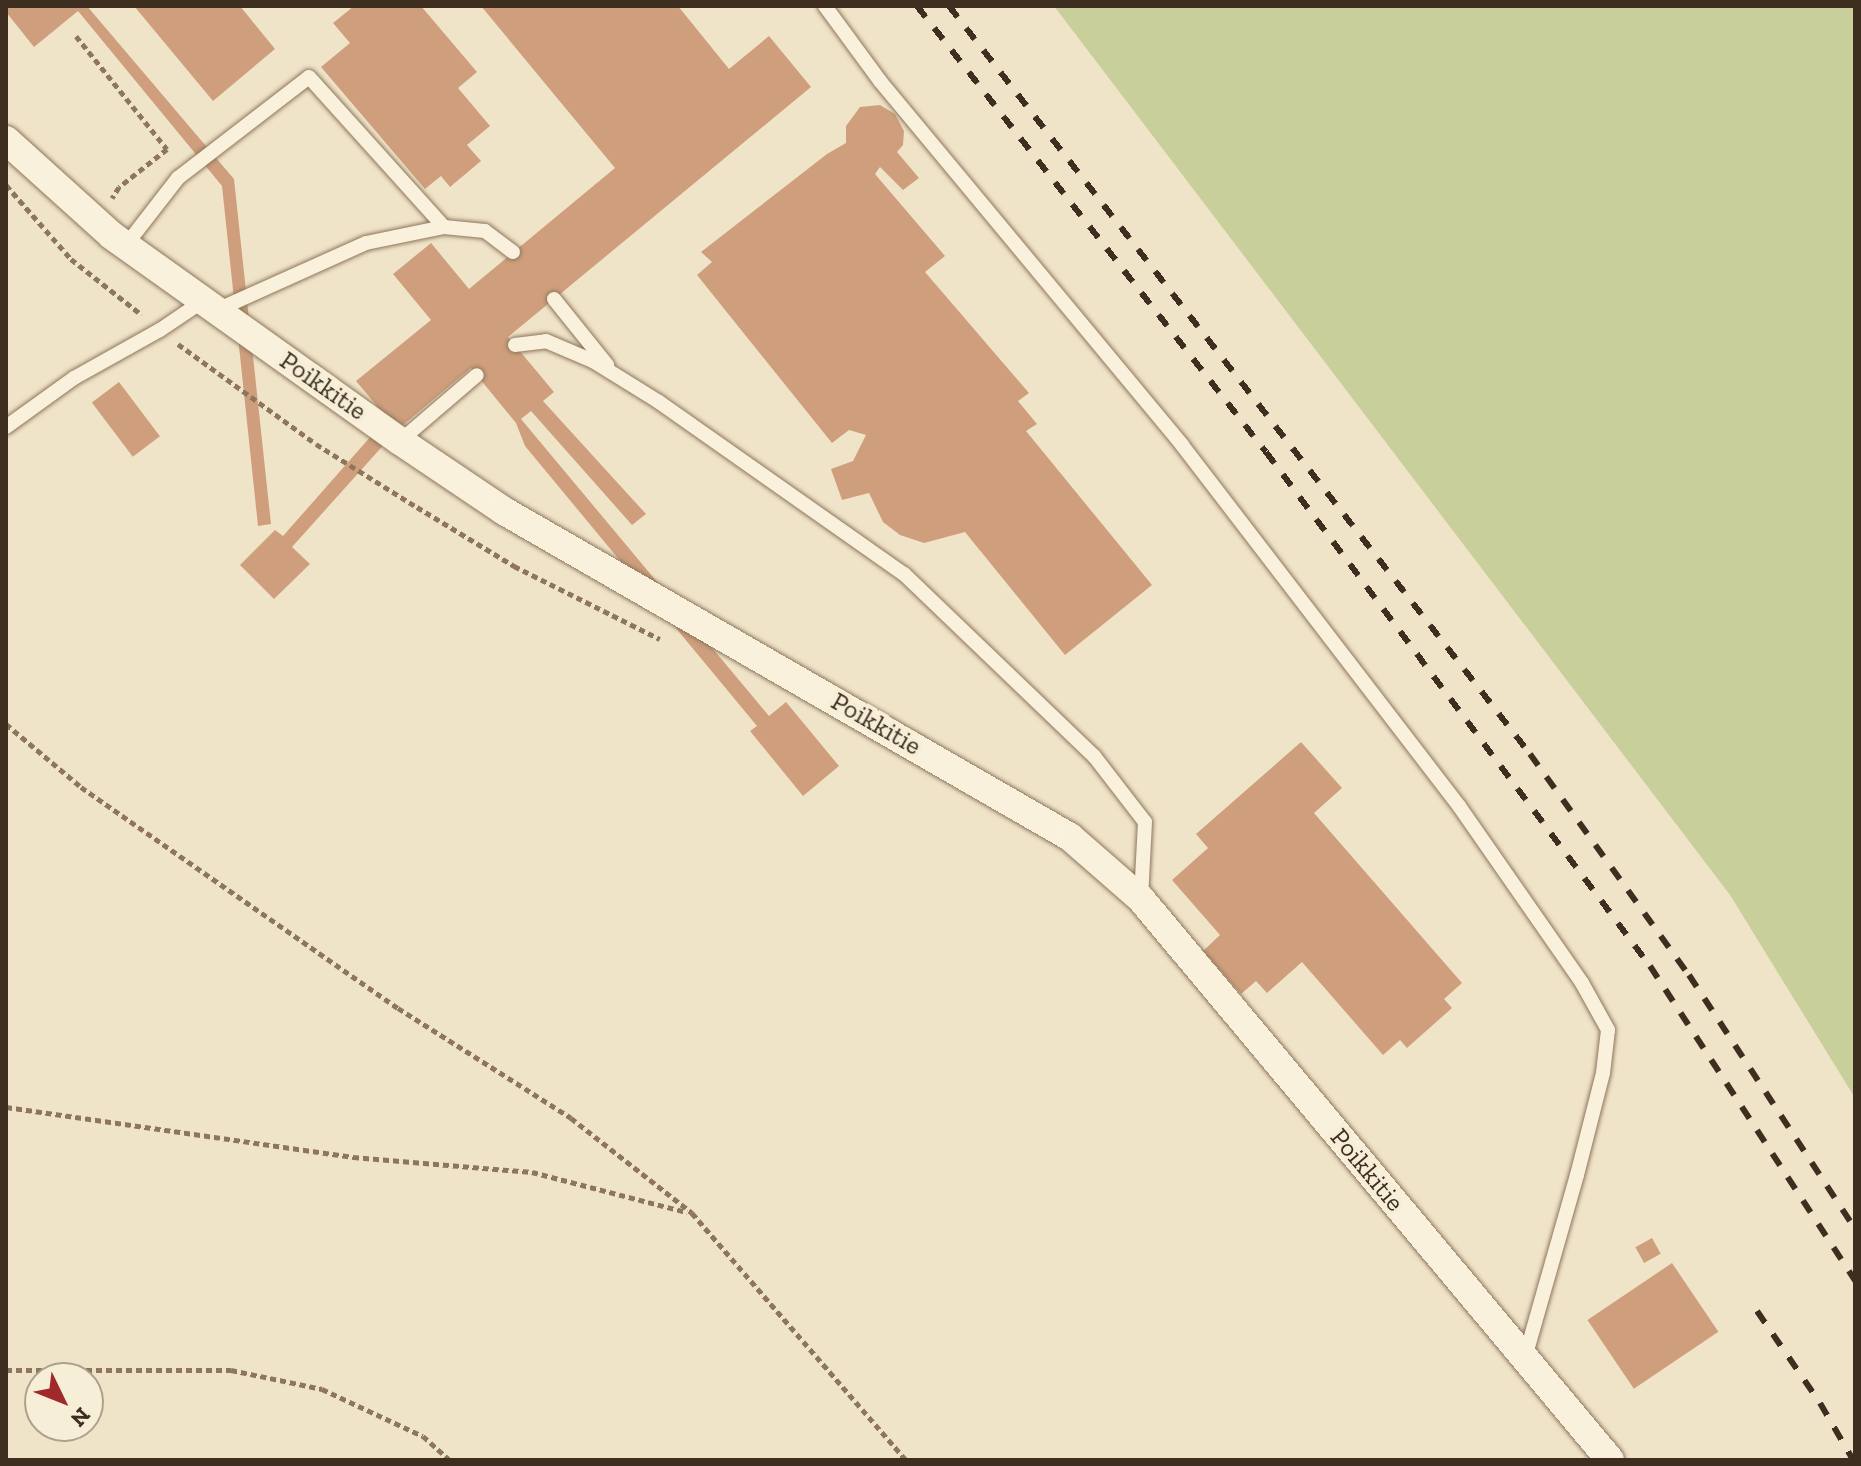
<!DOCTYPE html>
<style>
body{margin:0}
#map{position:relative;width:1861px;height:1466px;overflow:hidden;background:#f0e4c8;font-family:"Zilla Slab",serif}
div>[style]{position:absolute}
.green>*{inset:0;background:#c9cf9b}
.building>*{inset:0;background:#cf9f7d;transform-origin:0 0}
.path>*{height:5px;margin-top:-2.5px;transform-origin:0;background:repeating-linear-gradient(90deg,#8d765c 0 6px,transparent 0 10px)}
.roads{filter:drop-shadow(0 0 2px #8d765c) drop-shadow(0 0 2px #8d765c)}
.service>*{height:14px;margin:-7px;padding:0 7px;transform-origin:7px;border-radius:7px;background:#faf1dc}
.minor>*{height:28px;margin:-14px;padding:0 14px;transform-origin:14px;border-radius:14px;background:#faf1dc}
.rail>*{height:6px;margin-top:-3px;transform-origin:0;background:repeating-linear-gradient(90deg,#3d2e20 0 14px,transparent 0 28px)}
span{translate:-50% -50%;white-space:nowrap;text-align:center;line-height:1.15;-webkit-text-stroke:8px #f7eed8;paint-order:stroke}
.street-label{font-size:26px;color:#3d2e20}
.frame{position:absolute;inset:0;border:8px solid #3d2e20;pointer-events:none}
.north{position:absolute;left:24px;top:1362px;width:80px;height:80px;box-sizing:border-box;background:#f7eed8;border:2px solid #ada18e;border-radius:50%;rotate:133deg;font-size:22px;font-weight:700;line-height:32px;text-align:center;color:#3d2e20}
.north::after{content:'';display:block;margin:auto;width:28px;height:36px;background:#9e2a2b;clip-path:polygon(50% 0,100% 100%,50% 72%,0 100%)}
</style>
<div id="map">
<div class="green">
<div style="clip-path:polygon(1054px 6px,1855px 6px,1855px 1098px,1730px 895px)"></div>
</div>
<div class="building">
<div style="clip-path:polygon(6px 6px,87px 6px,234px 179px,271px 524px,258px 526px,222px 186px,78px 11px,34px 47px,6px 12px)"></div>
<div style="clip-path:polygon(134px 6px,240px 6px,275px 49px,213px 101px)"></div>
<div style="clip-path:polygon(354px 6px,421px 6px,477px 72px,458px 88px,490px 126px,467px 145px,481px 161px,450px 187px,441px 176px,425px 189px,321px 67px,350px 43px,333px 23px)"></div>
<div style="clip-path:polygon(481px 6px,678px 6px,729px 69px,769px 36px,811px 87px,508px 337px,554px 392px,543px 401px,646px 514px,632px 525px,531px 411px,521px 419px,769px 716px,786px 702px,839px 766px,803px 796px,750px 731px,757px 726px,525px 446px,516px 423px,471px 368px,397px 430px,292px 547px,310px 564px,274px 599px,240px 565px,275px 530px,283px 536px,387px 418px,356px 381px,431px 320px,393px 274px,431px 243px,469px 289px,615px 168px)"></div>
<div style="clip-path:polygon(880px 105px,895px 114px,904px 131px,903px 145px,897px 152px,919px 178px,903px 190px,880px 167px,875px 174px,945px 256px,925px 272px,1029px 393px,1018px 401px,1037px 424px,1026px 431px,1152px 585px,1065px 655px,965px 532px,924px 543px,900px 535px,883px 522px,869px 493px,842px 500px,831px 469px,853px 461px,866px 435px,849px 430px,832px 443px,697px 275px,712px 262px,701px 252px,827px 154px,846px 143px,846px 126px,860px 107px)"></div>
<div style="left:119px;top:382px;width:68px;height:34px;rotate:53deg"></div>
<div style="clip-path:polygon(1301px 742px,1342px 788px,1314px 813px,1462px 983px,1444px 999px,1452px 1008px,1407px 1048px,1400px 1040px,1383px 1055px,1302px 962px,1267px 993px,1256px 981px,1241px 994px,1203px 951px,1220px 935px,1172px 880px,1208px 848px,1196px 834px)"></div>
<div style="left:1652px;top:1238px;width:18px;height:19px;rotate:61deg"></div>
<div style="left:1672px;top:1263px;width:83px;height:102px;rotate:56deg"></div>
</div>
<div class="path">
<div style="left:76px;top:36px;width:145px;rotate:51.2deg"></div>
<div style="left:167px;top:149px;width:61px;rotate:141.6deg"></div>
<div style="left:119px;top:187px;width:13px;rotate:122deg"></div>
<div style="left:6px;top:185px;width:98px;rotate:48.7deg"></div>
<div style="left:71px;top:259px;width:90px;rotate:38.3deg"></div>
<div style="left:178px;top:344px;width:170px;rotate:35.9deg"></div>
<div style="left:316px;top:444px;width:119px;rotate:32deg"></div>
<div style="left:417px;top:507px;width:114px;rotate:31.3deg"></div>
<div style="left:514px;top:566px;width:163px;rotate:26.6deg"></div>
<div style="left:6px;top:724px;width:98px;rotate:40deg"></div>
<div style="left:81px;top:787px;width:386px;rotate:34.9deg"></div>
<div style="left:398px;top:1008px;width:205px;rotate:32.4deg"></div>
<div style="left:571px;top:1118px;width:154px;rotate:38.1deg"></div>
<div style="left:692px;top:1213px;width:327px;rotate:49.1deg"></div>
<div style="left:6px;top:1107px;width:351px;rotate:8.2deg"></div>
<div style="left:353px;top:1157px;width:180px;rotate:4.8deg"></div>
<div style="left:532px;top:1172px;width:160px;rotate:14.5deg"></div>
<div style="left:6px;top:1370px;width:225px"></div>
<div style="left:231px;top:1370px;width:93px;rotate:11.8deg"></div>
<div style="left:322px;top:1389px;width:111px;rotate:25deg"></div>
<div style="left:423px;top:1436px;width:36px;rotate:42deg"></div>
</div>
<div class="roads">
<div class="service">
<div style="left:825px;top:6px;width:93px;rotate:53.7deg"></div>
<div style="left:880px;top:81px;width:473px;rotate:50.3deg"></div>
<div style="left:1182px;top:445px;width:455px;rotate:52.5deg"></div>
<div style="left:1459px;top:806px;width:216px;rotate:55.2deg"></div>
<div style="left:1582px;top:983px;width:54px;rotate:61deg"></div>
<div style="left:1608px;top:1030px;width:43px;rotate:96.6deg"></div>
<div style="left:1603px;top:1073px;width:105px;rotate:104.3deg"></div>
<div style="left:1577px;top:1175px;width:190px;rotate:105.9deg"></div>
<div style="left:126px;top:245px;width:85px;rotate:-52.2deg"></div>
<div style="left:178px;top:178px;width:165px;rotate:-37.6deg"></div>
<div style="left:309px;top:77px;width:202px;rotate:48deg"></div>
<div style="left:554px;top:299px;width:85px;rotate:51.2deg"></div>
<div style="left:217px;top:310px;width:163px;rotate:-24.2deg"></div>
<div style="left:366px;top:243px;width:80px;rotate:-11.6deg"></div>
<div style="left:444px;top:227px;width:41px;rotate:5.6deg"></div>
<div style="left:485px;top:231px;width:35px;rotate:37deg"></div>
<div style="left:515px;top:345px;width:31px;rotate:-7deg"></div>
<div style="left:546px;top:341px;width:51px;rotate:23.1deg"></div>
<div style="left:593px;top:361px;width:78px;rotate:31.8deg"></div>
<div style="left:659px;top:402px;width:299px;rotate:35.1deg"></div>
<div style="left:904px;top:574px;width:263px;rotate:43.8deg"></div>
<div style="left:1094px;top:756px;width:83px;rotate:52.3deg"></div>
<div style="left:1145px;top:822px;width:76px;rotate:93deg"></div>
<div style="left:6px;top:427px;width:84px;rotate:-35.8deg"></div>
<div style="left:74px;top:378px;width:98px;rotate:-29.2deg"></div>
<div style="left:160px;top:330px;width:52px;rotate:-34deg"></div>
<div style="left:400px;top:441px;width:101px;rotate:-40.6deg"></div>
</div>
<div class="minor">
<div style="left:6px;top:140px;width:142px;rotate:42.1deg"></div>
<div style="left:111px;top:235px;width:355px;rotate:35.5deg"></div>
<div style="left:400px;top:441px;width:125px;rotate:33.9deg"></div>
<div style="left:504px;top:511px;width:653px;rotate:29.94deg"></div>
<div style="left:1070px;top:837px;width:94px;rotate:41.1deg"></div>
<div style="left:1141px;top:899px;width:731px;rotate:50.1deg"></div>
</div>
</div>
<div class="rail">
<div style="left:917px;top:6px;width:566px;rotate:51.96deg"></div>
<div style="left:1266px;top:452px;width:642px;rotate:53.24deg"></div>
<div style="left:1650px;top:966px;width:376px;rotate:56.9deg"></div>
<div style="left:949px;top:6px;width:947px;rotate:52.16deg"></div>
<div style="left:1530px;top:754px;width:272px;rotate:54.3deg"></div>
<div style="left:1689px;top:975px;width:303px;rotate:56.8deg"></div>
<div style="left:1757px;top:1311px;width:112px;rotate:55.6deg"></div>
<div style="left:1820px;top:1403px;width:66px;rotate:59.9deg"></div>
</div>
<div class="street-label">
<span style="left:323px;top:386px;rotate:35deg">Poikkitie</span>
<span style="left:876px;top:724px;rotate:30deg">Poikkitie</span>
<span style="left:1367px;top:1170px;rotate:50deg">Poikkitie</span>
</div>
<div class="frame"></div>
<div class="north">N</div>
</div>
